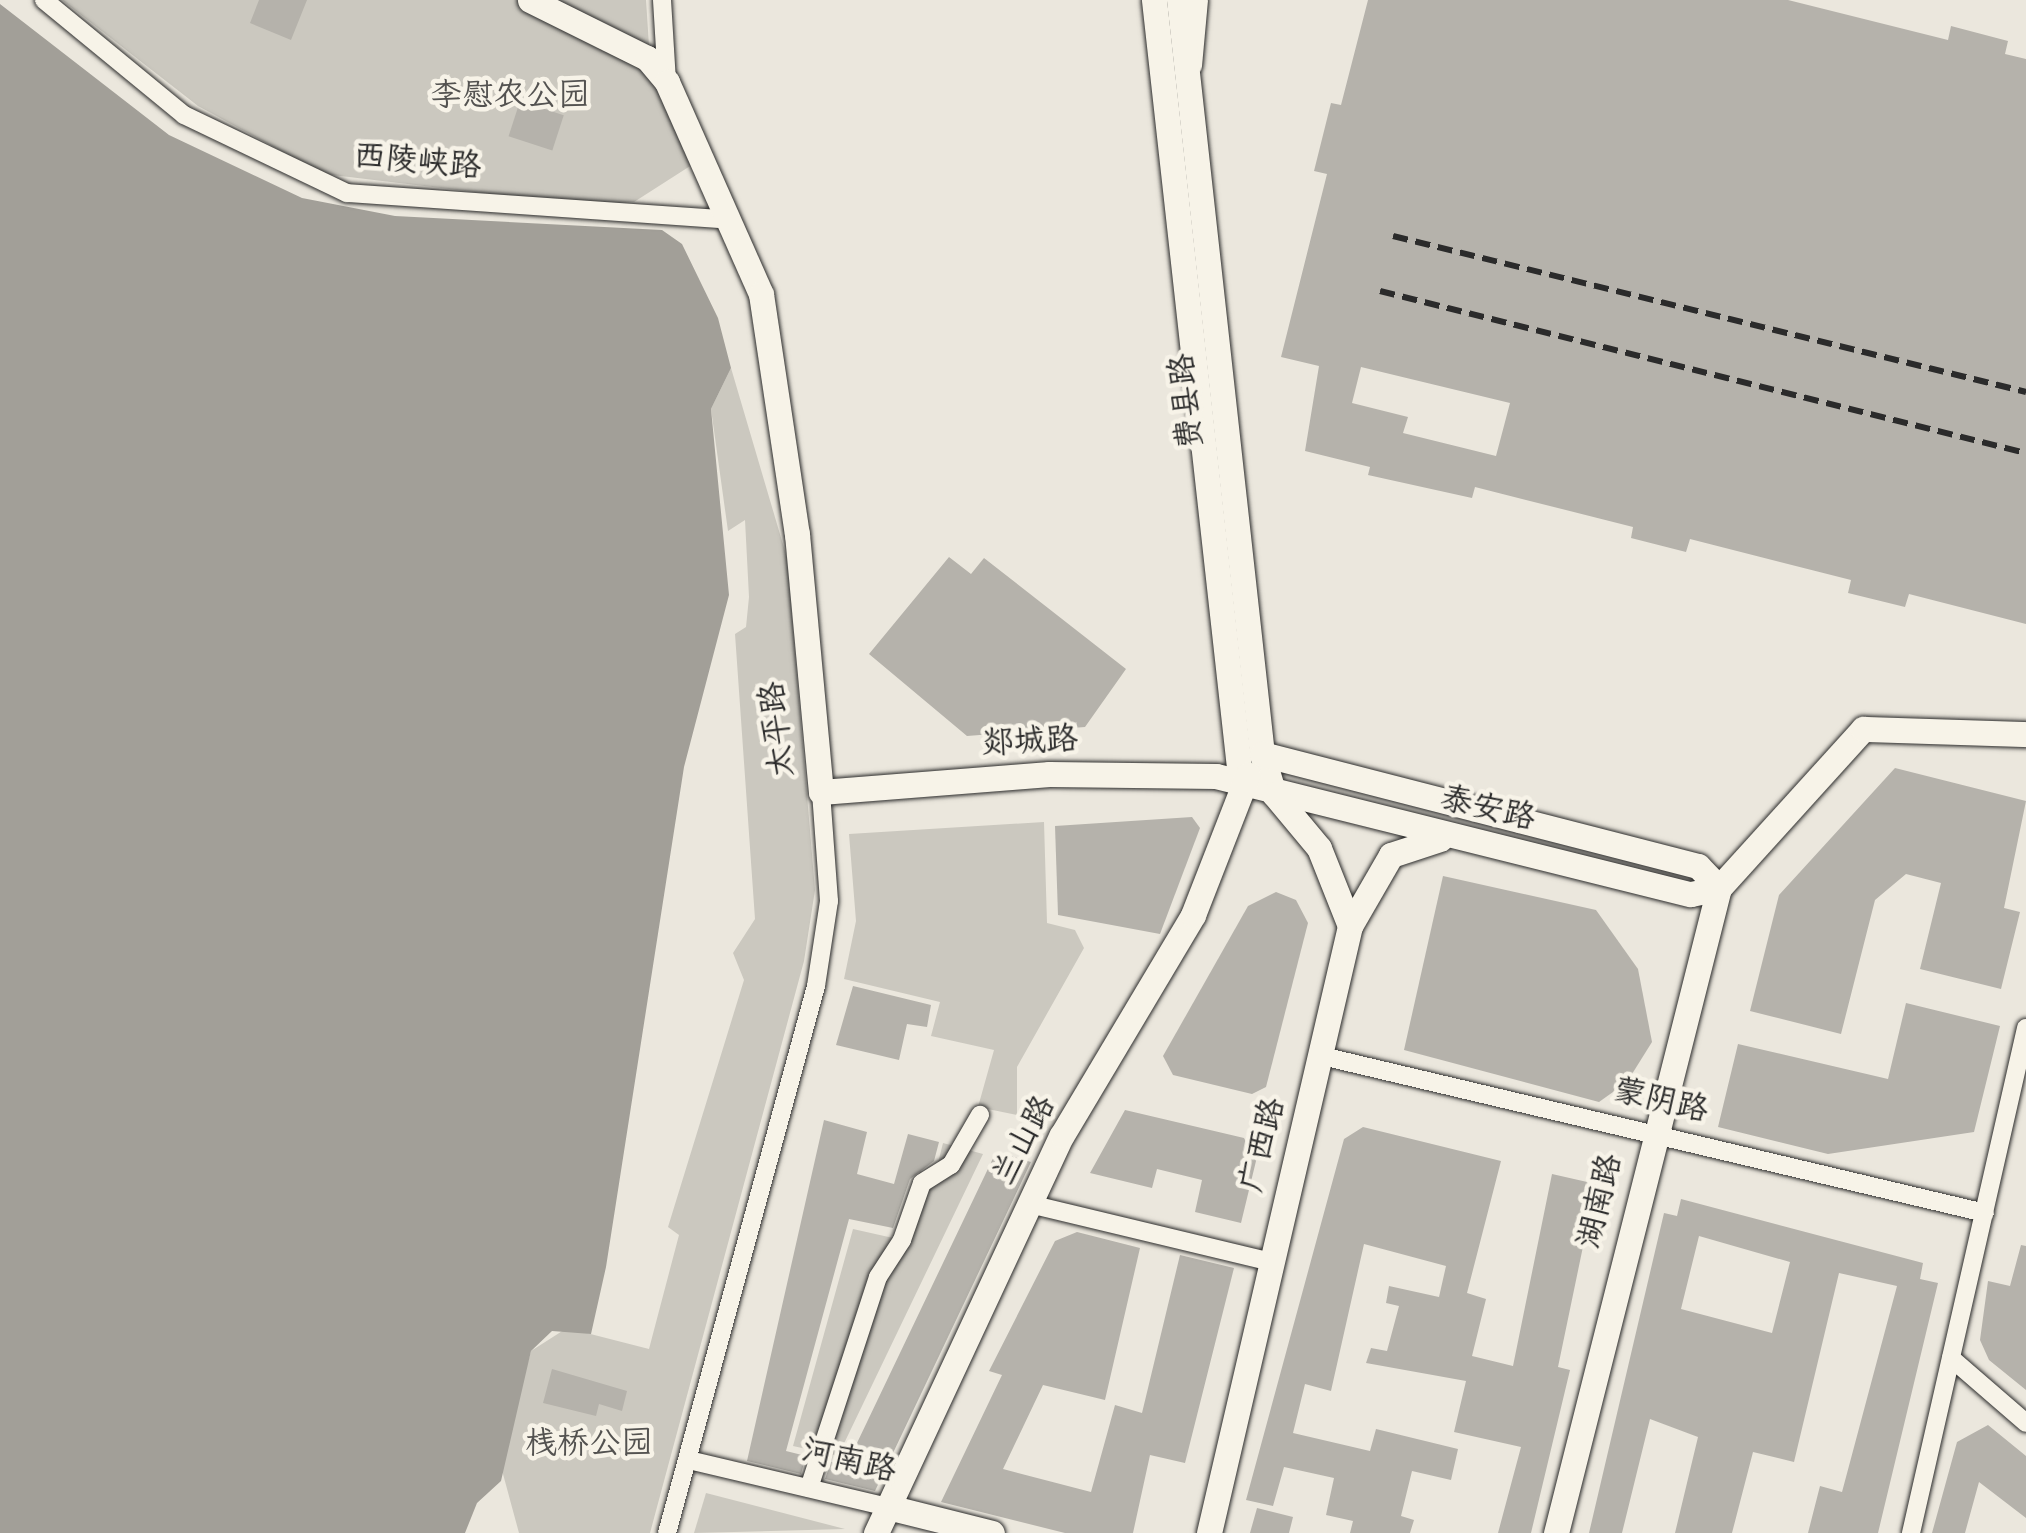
<!DOCTYPE html>
<meta charset="utf-8">
<style>
body{margin:0}
#map{position:relative;width:2026px;height:1533px;overflow:hidden;background:#ebe7dd;font-family:"Gochi Hand","LXGW WenKai TC",sans-serif}
div>[style]{position:absolute}
.green>*{inset:0;background:#cbc8bf}
.water>*{inset:0;background:#a29f98}
.building>*{inset:0;background:#b5b2ab;transform-origin:0 0}
.roads{filter:drop-shadow(0 0 2px #2b2b2b) drop-shadow(0 0 2px #2b2b2b)}
.street>*{height:18px;margin:-9px;padding:0 9px;transform-origin:9px;border-radius:9px;background:#f7f3e8}
.secondary>*{height:25px;margin:-12.5px;padding:0 12.5px;transform-origin:12.5px;border-radius:12.5px;background:#f7f3e8}
.rail>*{height:6px;margin-top:-3px;transform-origin:0;background:repeating-linear-gradient(90deg,#2b2b2b 0 15px,transparent 0 23px)}
span{translate:-50% -50%;white-space:nowrap;text-align:center;line-height:1.15;-webkit-text-stroke:9px #f7f3e8;paint-order:stroke}
.park-label{font-size:32px;color:#535250}
.street-label{font-size:32px;color:#2b2b2b}
</style>
<div id="map">
<div class="green">
<div style="clip-path:polygon(62px 0,646px 0,649px 46px,698px 161px,634px 202px,584px 205px,324px 174px,198px 106px)"></div>
<div style="clip-path:polygon(731px 368px,787px 558px,815px 890px,804px 961px,650px 1533px,519px 1533px,500px 1463px,531px 1351px,567px 1328px,649px 1349px,679px 1235px,668px 1227px,744px 980px,733px 953px,755px 919px,735px 634px,746px 627px,749px 597px,745px 520px,728px 531px,711px 409px)"></div>
<div style="clip-path:polygon(1044px 822px,1047px 923px,1075px 930px,1084px 948px,1017px 1067px,1017px 1115px,978px 1107px,994px 1050px,931px 1036px,940px 1002px,844px 979px,856px 921px,849px 834px)"></div>
<div style="clip-path:polygon(943px 1143px,983px 1154px,838px 1456px,793px 1446px,853px 1229px,902px 1240px,920px 1171px,935px 1175px)"></div>
<div style="clip-path:polygon(706px 1493px,845px 1529px,694px 1533px)"></div>
</div>
<div class="water">
<div style="clip-path:polygon(0 4px,169px 135px,302px 198px,395px 216px,662px 230px,682px 244px,718px 318px,731px 368px,711px 409px,729px 595px,684px 767px,606px 1267px,591px 1334px,552px 1331px,531px 1351px,501px 1481px,477px 1503px,465px 1533px,0 1533px)"></div>
</div>
<div class="building">
<div style="clip-path:polygon(259px 0,307px 0,291px 40px,250px 23px)"></div>
<div style="clip-path:polygon(evenodd,1368px 0,1788px 0,1948px 40px,1951px 26px,2008px 41px,2005px 54px,2026px 59px,2026px 624px,1909px 594px,1905px 607px,1848px 593px,1851px 580px,1690px 539px,1686px 552px,1631px 538px,1633px 527px,1475px 487px,1472px 498px,1386px 479px,1368px 475px,1370px 467px,1305px 451px,1319px 366px,1281px 357px,1327px 174px,1314px 171px,1331px 103px,1341px 105px,1368px 0,1361px 367px,1510px 403px,1496px 456px,1403px 433px,1408px 417px,1352px 403px,1361px 367px)"></div>
<div style="left:520px;top:101px;width:46px;height:37px;rotate:18deg"></div>
<div style="clip-path:polygon(949px 557px,971px 574px,984px 558px,1126px 669px,1085px 727px,967px 736px,869px 654px)"></div>
<div style="clip-path:polygon(1895px 768px,2026px 801px,2004px 908px,2020px 912px,2001px 989px,1920px 969px,1941px 883px,1906px 874px,1875px 900px,1841px 1034px,1750px 1011px,1779px 895px)"></div>
<div style="clip-path:polygon(1192px 817px,1200px 828px,1160px 934px,1058px 915px,1055px 826px)"></div>
<div style="clip-path:polygon(1443px 876px,1596px 910px,1638px 969px,1652px 1042px,1627px 1082px,1599px 1102px,1404px 1050px)"></div>
<div style="clip-path:polygon(1276px 892px,1296px 900px,1308px 923px,1266px 1087px,1252px 1094px,1173px 1075px,1163px 1056px,1248px 906px)"></div>
<div style="clip-path:polygon(853px 986px,931px 1005px,927px 1027px,907px 1024px,899px 1060px,836px 1045px)"></div>
<div style="clip-path:polygon(1906px 1003px,2000px 1026px,1974px 1132px,1828px 1154px,1718px 1127px,1738px 1044px,1888px 1079px)"></div>
<div style="clip-path:polygon(1125px 1110px,1244px 1138px,1256px 1161px,1241px 1223px,1195px 1212px,1202px 1180px,1157px 1169px,1152px 1188px,1090px 1173px)"></div>
<div style="clip-path:polygon(824px 1120px,867px 1132px,857px 1174px,894px 1184px,908px 1134px,939px 1142px,934px 1161px,910px 1179px,893px 1228px,849px 1219px,786px 1451px,806px 1456px,801px 1474px,747px 1461px)"></div>
<div style="clip-path:polygon(1363px 1127px,1501px 1161px,1467px 1293px,1486px 1299px,1472px 1356px,1513px 1366px,1552px 1174px,1596px 1184px,1558px 1367px,1570px 1370px,1531px 1533px,1498px 1533px,1521px 1447px,1454px 1432px,1466px 1381px,1366px 1363px,1371px 1348px,1387px 1351px,1399px 1306px,1386px 1303px,1389px 1286px,1439px 1297px,1446px 1266px,1364px 1244px,1331px 1391px,1305px 1384px,1293px 1433px,1370px 1451px,1376px 1429px,1458px 1449px,1451px 1480px,1412px 1471px,1401px 1516px,1414px 1520px,1410px 1533px,1350px 1533px,1353px 1521px,1326px 1515px,1334px 1478px,1284px 1467px,1273px 1506px,1246px 1500px,1344px 1139px)"></div>
<div style="clip-path:polygon(996px 1152px,1031px 1162px,875px 1491px,825px 1479px,831px 1462px,846px 1466px)"></div>
<div style="clip-path:polygon(evenodd,1681px 1199px,1923px 1263px,1920px 1279px,1938px 1283px,1878px 1533px,1808px 1533px,1820px 1486px,1842px 1492px,1897px 1286px,1839px 1273px,1794px 1462px,1753px 1452px,1732px 1533px,1675px 1533px,1698px 1437px,1650px 1419px,1622px 1533px,1589px 1533px,1664px 1213px,1677px 1216px,1681px 1199px,1699px 1236px,1790px 1262px,1772px 1333px,1681px 1309px,1699px 1236px)"></div>
<div style="clip-path:polygon(1077px 1232px,1140px 1248px,1105px 1400px,1043px 1385px,1003px 1469px,1091px 1492px,1115px 1405px,1142px 1413px,1180px 1255px,1234px 1268px,1185px 1463px,1150px 1455px,1133px 1533px,1065px 1533px,941px 1502px,1002px 1375px,989px 1371px,1055px 1241px)"></div>
<div style="clip-path:polygon(2021px 1245px,2026px 1246px,2026px 1390px,1989px 1360px,1980px 1340px,1988px 1281px,2010px 1286px)"></div>
<div style="clip-path:polygon(552px 1369px,627px 1391px,622px 1411px,599px 1404px,596px 1416px,543px 1403px)"></div>
<div style="clip-path:polygon(1988px 1425px,2026px 1456px,2026px 1518px,1979px 1482px,1965px 1533px,1932px 1533px,1957px 1442px)"></div>
<div style="clip-path:polygon(1257px 1508px,1293px 1517px,1289px 1533px,1250px 1533px)"></div>
</div>
<div class="roads">
<div class="street">
<div style="left:44px;top:0;width:181px;rotate:39.4deg"></div>
<div style="left:184px;top:115px;width:181px;rotate:25.6deg"></div>
<div style="left:347px;top:193px;width:375px;rotate:4deg"></div>
<div style="left:662px;top:0;width:82px;rotate:86.5deg"></div>
<div style="left:1193px;top:66px;width:66px;rotate:-84.8deg"></div>
<div style="left:1322px;top:1056px;width:681px;rotate:13.32deg"></div>
<div style="left:1030px;top:1204px;width:249px;rotate:13.5deg"></div>
<div style="left:1951px;top:1358px;width:99px;rotate:40.9deg"></div>
<div style="left:689px;top:1460px;width:204px;rotate:13.3deg"></div>
<div style="left:809px;top:1488px;width:222px;rotate:-71.9deg"></div>
<div style="left:878px;top:1277px;width:44px;rotate:-57deg"></div>
<div style="left:902px;top:1240px;width:60px;rotate:-70.7deg"></div>
<div style="left:922px;top:1183px;width:34px;rotate:-32deg"></div>
<div style="left:951px;top:1165px;width:58px;rotate:-59.9deg"></div>
<div style="left:667px;top:1533px;width:567px;rotate:-74.76deg"></div>
<div style="left:816px;top:986px;width:86px;rotate:-81.3deg"></div>
<div style="left:829px;top:901px;width:109px;rotate:-94.2deg"></div>
<div style="left:1911px;top:1533px;width:518px;rotate:-77.17deg"></div>
</div>
<div class="secondary">
<div style="left:530px;top:0;width:131px;rotate:26.4deg"></div>
<div style="left:647px;top:58px;width:31px;rotate:50deg"></div>
<div style="left:667px;top:82px;width:232px;rotate:66.1deg"></div>
<div style="left:761px;top:294px;width:243px;rotate:81.5deg"></div>
<div style="left:797px;top:534px;width:259px;rotate:84.7deg"></div>
<div style="left:821px;top:792px;width:229px;rotate:-4.5deg"></div>
<div style="left:1049px;top:774px;width:167px;rotate:0.7deg"></div>
<div style="left:1216px;top:776px;width:489px;rotate:14deg"></div>
<div style="left:1691px;top:894px;width:29px;rotate:-12deg"></div>
<div style="left:1719px;top:888px;width:215px;rotate:-47.8deg"></div>
<div style="left:1863px;top:729px;width:163px;rotate:1.8deg"></div>
<div style="left:1154px;top:0;width:790px;rotate:83.68deg"></div>
<div style="left:1179px;top:0;width:759px;rotate:83.72deg"></div>
<div style="left:1262px;top:754px;width:42px;rotate:73.3deg"></div>
<div style="left:1274px;top:794px;width:70px;rotate:50.2deg"></div>
<div style="left:1319px;top:848px;width:84px;rotate:68.3deg"></div>
<div style="left:1350px;top:926px;width:623px;rotate:103.08deg"></div>
<div style="left:1262px;top:754px;width:450px;rotate:14.4deg"></div>
<div style="left:1698px;top:866px;width:30px;rotate:46deg"></div>
<div style="left:1350px;top:926px;width:82px;rotate:-60deg"></div>
<div style="left:1391px;top:855px;width:52px;rotate:-18.1deg"></div>
<div style="left:888px;top:1507px;width:107px;rotate:14deg"></div>
<div style="left:876px;top:1533px;width:439px;rotate:-65deg"></div>
<div style="left:1062px;top:1135px;width:256px;rotate:-59.2deg"></div>
<div style="left:1193px;top:915px;width:151px;rotate:-68.7deg"></div>
<div style="left:1556px;top:1533px;width:665px;rotate:-75.82deg"></div>
</div>
</div>
<div class="rail">
<div style="left:1393px;top:236px;width:652px;rotate:13.84deg"></div>
<div style="left:1380px;top:291px;width:666px;rotate:14.08deg"></div>
</div>
<div class="park-label">
<span style="left:510px;top:99px">李慰农公园</span>
<span style="left:589px;top:1447px">栈桥公园</span>
</div>
<div class="street-label">
<span style="left:417px;top:165px;rotate:5deg">西陵峡路</span>
<span style="left:1190px;top:401px;rotate:-96deg">费县路</span>
<span style="left:781px;top:729px;rotate:-97deg">太平路</span>
<span style="left:1030px;top:745px;rotate:-3deg">郯城路</span>
<span style="left:1487px;top:812px;rotate:13deg">泰安路</span>
<span style="left:1660px;top:1104px;rotate:13deg">蒙阴路</span>
<span style="left:1027px;top:1142px;rotate:-62deg">兰山路</span>
<span style="left:1266px;top:1146px;rotate:-76deg">广西路</span>
<span style="left:1603px;top:1202px;rotate:-76deg">湖南路</span>
<span style="left:848px;top:1464px;rotate:13deg">河南路</span>
</div>
</div>
